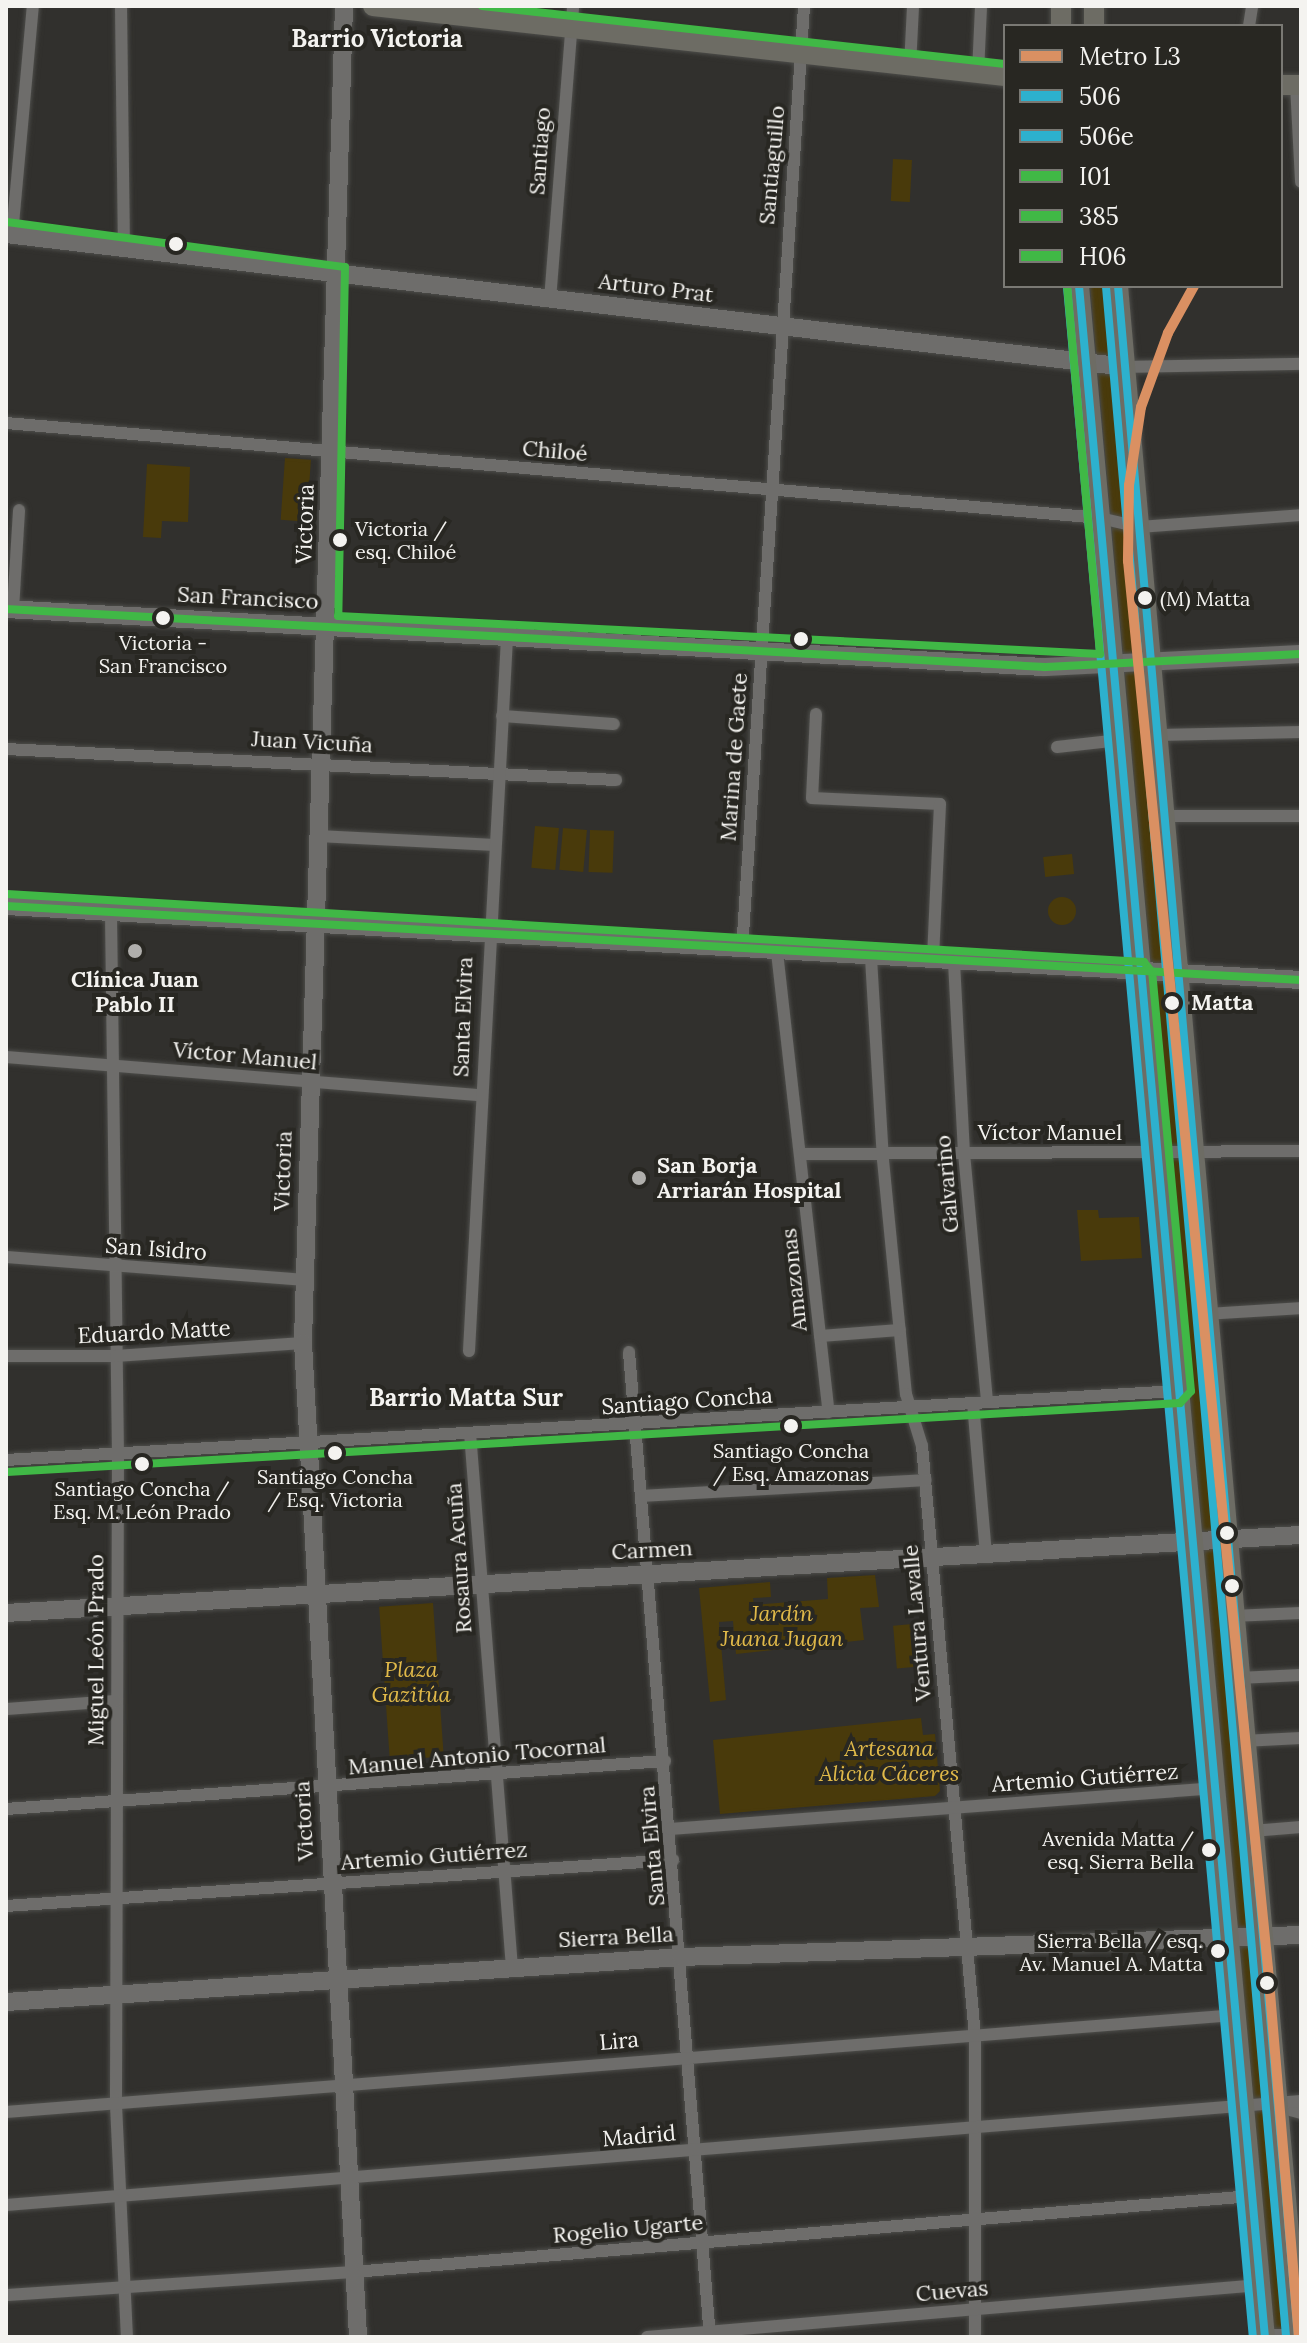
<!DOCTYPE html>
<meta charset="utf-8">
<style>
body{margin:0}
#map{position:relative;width:1307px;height:2343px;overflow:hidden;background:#31302d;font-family:Lora,serif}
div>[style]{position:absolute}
.green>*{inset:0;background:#493a0b;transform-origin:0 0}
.round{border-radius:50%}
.roads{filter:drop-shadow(0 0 2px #4d4d4a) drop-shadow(0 0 2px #4d4d4a)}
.street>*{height:12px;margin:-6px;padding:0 6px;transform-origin:6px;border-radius:6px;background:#6e6d6b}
.secondary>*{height:18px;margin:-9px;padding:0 9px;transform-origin:9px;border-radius:9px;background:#6e6d6b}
.primary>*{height:20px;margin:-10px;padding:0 10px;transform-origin:10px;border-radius:10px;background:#6d6c64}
.bus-1>*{height:8px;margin:-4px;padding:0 4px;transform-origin:4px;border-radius:4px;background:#2db1ce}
.bus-2>*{height:8px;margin:-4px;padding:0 4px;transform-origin:4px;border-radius:4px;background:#2db1ce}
.bus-3>*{height:8px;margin:-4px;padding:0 4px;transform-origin:4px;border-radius:4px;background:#40b846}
.bus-4>*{height:8px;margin:-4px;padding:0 4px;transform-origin:4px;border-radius:4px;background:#40b846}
.bus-5>*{height:8px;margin:-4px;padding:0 4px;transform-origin:4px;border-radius:4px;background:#40b846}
.metro-1>*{height:10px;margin:-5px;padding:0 5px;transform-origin:5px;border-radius:5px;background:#da9062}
.dots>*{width:22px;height:22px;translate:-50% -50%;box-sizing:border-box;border:4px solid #282722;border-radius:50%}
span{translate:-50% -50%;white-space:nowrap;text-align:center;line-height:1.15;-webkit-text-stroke:8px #282722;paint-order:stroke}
.bus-label{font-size:20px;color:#f4f3f0}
.left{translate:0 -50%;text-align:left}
.right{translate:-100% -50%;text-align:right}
.street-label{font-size:22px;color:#f4f3f0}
.poi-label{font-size:22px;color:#f4f3f0;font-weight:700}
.stop-label{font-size:22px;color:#f4f3f0;font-weight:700}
.park-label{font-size:22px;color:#e0b949;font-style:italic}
.neighbourhood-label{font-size:24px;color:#f4f3f0;font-weight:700}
.frame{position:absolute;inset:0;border:8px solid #f4f3f0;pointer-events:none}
.legend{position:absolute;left:1003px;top:24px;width:280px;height:264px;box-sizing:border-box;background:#282722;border:2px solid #7a7974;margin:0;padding:10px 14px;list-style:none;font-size:24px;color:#f4f3f0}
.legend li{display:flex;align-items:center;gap:16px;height:40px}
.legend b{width:40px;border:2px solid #7a7974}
</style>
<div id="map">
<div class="green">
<div style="left:893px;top:159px;width:19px;height:42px;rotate:3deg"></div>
<div style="clip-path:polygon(1090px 286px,1109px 286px,1290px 2337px,1274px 2337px)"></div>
<div style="left:285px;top:458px;width:26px;height:62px;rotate:4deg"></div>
<div style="clip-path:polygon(147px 464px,190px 467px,188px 522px,162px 521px,161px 538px,143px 537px)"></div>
<div style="left:535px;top:826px;width:24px;height:42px;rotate:5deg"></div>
<div style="left:563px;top:828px;width:24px;height:42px;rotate:5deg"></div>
<div style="left:590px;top:830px;width:24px;height:42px;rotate:2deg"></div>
<div style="left:1072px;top:854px;width:20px;height:29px;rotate:84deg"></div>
<div class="round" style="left:1048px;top:897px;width:28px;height:28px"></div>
<div style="clip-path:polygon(1077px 1210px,1098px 1210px,1099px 1218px,1139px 1217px,1142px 1258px,1081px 1261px)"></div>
<div style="clip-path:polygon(875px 1575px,879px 1607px,860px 1608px,864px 1640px,736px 1654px,733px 1621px,719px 1622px,726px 1700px,710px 1702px,699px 1588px,770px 1582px,771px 1597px,753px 1598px,754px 1605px,828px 1599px,827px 1578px)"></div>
<div style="left:433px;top:1603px;width:154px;height:54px;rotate:86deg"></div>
<div style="left:924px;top:1623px;width:43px;height:31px;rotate:85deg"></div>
<div style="clip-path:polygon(921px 1718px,923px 1735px,935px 1734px,940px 1791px,935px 1796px,720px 1814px,713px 1740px)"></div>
</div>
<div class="roads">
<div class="street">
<div style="left:121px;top:6px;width:243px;rotate:89.3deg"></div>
<div style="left:1249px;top:26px;width:20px;rotate:-81deg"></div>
<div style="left:910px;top:66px;width:60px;rotate:-87.1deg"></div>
<div style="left:978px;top:73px;width:67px;rotate:-87.4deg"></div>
<div style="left:1296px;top:85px;width:97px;rotate:87deg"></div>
<div style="left:12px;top:235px;width:230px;rotate:-84.8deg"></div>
<div style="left:550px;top:300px;width:295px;rotate:-85.5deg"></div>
<div style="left:1126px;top:367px;width:175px;rotate:-1deg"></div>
<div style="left:6px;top:423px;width:1098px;rotate:4.96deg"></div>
<div style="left:1100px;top:518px;width:40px;rotate:13deg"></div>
<div style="left:1139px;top:527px;width:162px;rotate:-4.2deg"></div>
<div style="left:13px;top:609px;width:99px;rotate:-86.5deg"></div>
<div style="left:816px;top:714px;width:84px;rotate:92.7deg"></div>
<div style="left:812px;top:798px;width:128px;rotate:2.7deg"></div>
<div style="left:940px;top:804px;width:157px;rotate:92.6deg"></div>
<div style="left:502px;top:716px;width:112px;rotate:4.1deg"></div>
<div style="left:1158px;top:735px;width:143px;rotate:-1.2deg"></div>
<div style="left:1057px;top:747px;width:63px;rotate:-6.3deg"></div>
<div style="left:6px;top:749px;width:611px;rotate:2.91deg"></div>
<div style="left:1165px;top:816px;width:136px"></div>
<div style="left:319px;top:836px;width:175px;rotate:2.9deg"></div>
<div style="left:111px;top:914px;width:540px;rotate:89.26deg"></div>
<div style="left:118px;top:1454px;width:651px;rotate:90.18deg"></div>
<div style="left:116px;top:2105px;width:232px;rotate:87.3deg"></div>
<div style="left:742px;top:950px;width:946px;rotate:-86.24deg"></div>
<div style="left:777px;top:952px;width:463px;rotate:83.6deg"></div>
<div style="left:871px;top:958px;width:202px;rotate:86.6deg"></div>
<div style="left:883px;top:1160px;width:235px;rotate:84.4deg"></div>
<div style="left:906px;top:1394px;width:54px;rotate:72.9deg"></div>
<div style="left:922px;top:1446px;width:592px;rotate:84.87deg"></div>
<div style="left:975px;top:2036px;width:301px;rotate:90deg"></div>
<div style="left:954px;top:962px;width:191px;rotate:87deg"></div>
<div style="left:964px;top:1153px;width:250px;rotate:84.7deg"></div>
<div style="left:6px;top:1057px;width:476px;rotate:4.6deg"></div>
<div style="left:800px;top:1154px;width:501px;rotate:-0.34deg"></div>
<div style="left:6px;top:1257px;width:298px;rotate:4.4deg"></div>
<div style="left:1206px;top:1314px;width:95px;rotate:-3.6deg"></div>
<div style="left:820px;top:1336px;width:80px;rotate:-4.3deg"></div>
<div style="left:469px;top:1351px;width:715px;rotate:-86.95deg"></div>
<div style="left:629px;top:1352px;width:988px;rotate:85.3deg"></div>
<div style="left:6px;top:1356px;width:110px"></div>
<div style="left:116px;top:1356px;width:187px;rotate:-4deg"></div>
<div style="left:973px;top:1403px;width:152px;rotate:85.1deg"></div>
<div style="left:470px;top:1433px;width:537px;rotate:85.51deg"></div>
<div style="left:6px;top:1460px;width:1175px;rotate:-3.37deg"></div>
<div style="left:642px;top:1496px;width:284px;rotate:-3.2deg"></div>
<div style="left:1232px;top:1616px;width:69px;rotate:-2.5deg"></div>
<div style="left:1238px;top:1678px;width:63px;rotate:-2.7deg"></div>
<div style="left:6px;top:1709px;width:110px;rotate:-4.2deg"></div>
<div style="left:1243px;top:1741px;width:58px;rotate:-3deg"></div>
<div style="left:6px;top:1809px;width:661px;rotate:-4.17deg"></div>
<div style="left:670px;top:1829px;width:548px;rotate:-4.29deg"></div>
<div style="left:1252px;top:1831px;width:49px;rotate:-4.7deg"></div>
<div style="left:6px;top:1906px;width:669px;rotate:-3.95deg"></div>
<div style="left:1275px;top:2106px;width:27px;rotate:15deg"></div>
<div style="left:6px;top:2112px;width:1235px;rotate:-4.51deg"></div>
<div style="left:6px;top:2205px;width:1299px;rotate:-4.59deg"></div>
<div style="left:6px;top:2295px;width:349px;rotate:-3.8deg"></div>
<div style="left:354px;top:2272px;width:901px;rotate:-4.84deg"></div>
<div style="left:1265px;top:2335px;width:36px"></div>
<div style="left:647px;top:2337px;width:615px;rotate:-4.85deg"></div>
</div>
<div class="secondary">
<div style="left:344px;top:6px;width:1338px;rotate:91.76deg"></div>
<div style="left:303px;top:1343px;width:996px;rotate:86.83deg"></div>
<div style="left:6px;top:234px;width:1128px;rotate:6.77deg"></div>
<div style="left:6px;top:609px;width:1041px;rotate:3.2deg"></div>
<div style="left:1045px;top:667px;width:256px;rotate:-2.9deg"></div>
<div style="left:6px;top:906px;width:1297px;rotate:3.27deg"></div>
<div style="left:6px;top:1613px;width:1297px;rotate:-3.45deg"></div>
<div style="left:6px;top:2002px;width:676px;rotate:-3.81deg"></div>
<div style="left:681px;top:1957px;width:620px;rotate:-2.03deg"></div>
</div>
<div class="primary">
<div style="left:373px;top:6px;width:636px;rotate:6.32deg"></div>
<div style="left:1061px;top:6px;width:20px;rotate:90deg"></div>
<div style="left:1094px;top:6px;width:20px;rotate:90deg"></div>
<div style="left:1281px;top:85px;width:20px"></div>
<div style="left:1079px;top:286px;width:2059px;rotate:84.82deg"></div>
<div style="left:1118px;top:286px;width:2059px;rotate:84.98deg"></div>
</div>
</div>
<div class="bus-1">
<div style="left:1079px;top:286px;width:2059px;rotate:84.82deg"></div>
<div style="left:1118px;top:286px;width:2059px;rotate:84.98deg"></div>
</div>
<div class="bus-2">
<div style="left:1067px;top:287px;width:2058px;rotate:84.82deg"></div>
<div style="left:1106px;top:287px;width:2058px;rotate:84.98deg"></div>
</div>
<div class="bus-3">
<div style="left:7px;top:1472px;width:1175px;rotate:-3.37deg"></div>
<div style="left:1180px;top:1403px;width:16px;rotate:-47deg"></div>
<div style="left:1191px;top:1391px;width:421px;rotate:-95.3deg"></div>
<div style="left:1152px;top:972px;width:13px;rotate:-129deg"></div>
<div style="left:1144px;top:962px;width:1139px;rotate:-176.58deg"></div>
</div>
<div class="bus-4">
<div style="left:6px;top:609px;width:1041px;rotate:3.2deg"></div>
<div style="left:1045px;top:667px;width:256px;rotate:-2.9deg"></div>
<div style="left:6px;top:906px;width:1297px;rotate:3.27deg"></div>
</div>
<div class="bus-5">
<div style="left:482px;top:6px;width:526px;rotate:6.33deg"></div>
<div style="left:7px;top:222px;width:341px;rotate:7.6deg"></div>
<div style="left:345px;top:267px;width:349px;rotate:91.1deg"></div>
<div style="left:338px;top:616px;width:763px;rotate:2.85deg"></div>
<div style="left:1100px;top:654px;width:368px;rotate:-95.1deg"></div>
</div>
<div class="metro-1">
<div style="left:1194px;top:286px;width:54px;rotate:119deg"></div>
<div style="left:1168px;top:333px;width:79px;rotate:110deg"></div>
<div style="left:1141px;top:407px;width:79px;rotate:98.7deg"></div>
<div style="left:1129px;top:485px;width:76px;rotate:90.8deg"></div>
<div style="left:1128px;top:561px;width:1415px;rotate:84.32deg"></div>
<div style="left:1268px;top:1969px;width:369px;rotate:85.2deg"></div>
</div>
<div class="dots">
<div style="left:176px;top:244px;background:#f4f3f0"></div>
<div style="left:340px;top:540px;background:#f4f3f0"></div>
<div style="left:1145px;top:598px;background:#f4f3f0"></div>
<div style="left:163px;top:618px;background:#f4f3f0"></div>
<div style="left:801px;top:639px;background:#f4f3f0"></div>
<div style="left:135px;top:951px;background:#b0afac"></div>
<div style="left:1172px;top:1003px;background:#f4f3f0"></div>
<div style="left:639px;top:1178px;background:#b0afac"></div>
<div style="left:791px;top:1426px;background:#f4f3f0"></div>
<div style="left:335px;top:1453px;background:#f4f3f0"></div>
<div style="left:142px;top:1464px;background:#f4f3f0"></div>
<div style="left:1227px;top:1533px;background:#f4f3f0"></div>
<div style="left:1232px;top:1586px;background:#f4f3f0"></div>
<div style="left:1209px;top:1850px;background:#f4f3f0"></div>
<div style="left:1218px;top:1951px;background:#f4f3f0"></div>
<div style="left:1267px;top:1983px;background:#f4f3f0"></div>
</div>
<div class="bus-label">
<span class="left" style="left:355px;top:540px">Victoria /<br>esq. Chiloé</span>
<span class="left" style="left:1160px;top:598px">(M) Matta</span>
<span style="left:163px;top:654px">Victoria -<br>San Francisco</span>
<span style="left:791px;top:1462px">Santiago Concha<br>/ Esq. Amazonas</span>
<span style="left:335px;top:1488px">Santiago Concha<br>/ Esq. Victoria</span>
<span style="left:142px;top:1500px">Santiago Concha /<br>Esq. M. León Prado</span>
<span class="right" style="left:1194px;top:1850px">Avenida Matta /<br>esq. Sierra Bella</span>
<span class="right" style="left:1203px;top:1952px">Sierra Bella / esq.<br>Av. Manuel A. Matta</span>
</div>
<div class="street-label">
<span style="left:540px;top:151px;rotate:-86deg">Santiago</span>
<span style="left:772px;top:165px;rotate:-85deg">Santiaguillo</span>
<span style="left:656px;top:288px;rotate:7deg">Arturo Prat</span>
<span style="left:555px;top:451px;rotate:5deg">Chiloé</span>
<span style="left:305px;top:524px;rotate:-88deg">Victoria</span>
<span style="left:248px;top:598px;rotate:3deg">San Francisco</span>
<span style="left:312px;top:742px;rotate:3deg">Juan Vicuña</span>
<span style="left:734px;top:757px;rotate:-86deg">Marina de Gaete</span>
<span style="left:463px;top:1017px;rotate:-88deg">Santa Elvira</span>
<span style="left:245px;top:1056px;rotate:5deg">Víctor Manuel</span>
<span style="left:1050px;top:1133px">Víctor Manuel</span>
<span style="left:283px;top:1171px;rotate:-88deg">Victoria</span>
<span style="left:947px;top:1184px;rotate:-95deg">Galvarino</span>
<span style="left:156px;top:1249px;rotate:4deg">San Isidro</span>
<span style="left:794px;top:1280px;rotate:-96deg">Amazonas</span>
<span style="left:154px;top:1332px;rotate:-3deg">Eduardo Matte</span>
<span style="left:687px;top:1401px;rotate:-4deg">Santiago Concha</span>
<span style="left:652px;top:1550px;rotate:-3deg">Carmen</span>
<span style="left:459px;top:1558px;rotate:-94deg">Rosaura Acuña</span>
<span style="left:917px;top:1623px;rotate:-95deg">Ventura Lavalle</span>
<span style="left:96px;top:1650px;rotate:-90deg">Miguel León Prado</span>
<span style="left:477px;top:1756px;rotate:-5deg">Manuel Antonio Tocornal</span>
<span style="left:1085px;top:1778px;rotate:-4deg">Artemio Gutiérrez</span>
<span style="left:304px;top:1821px;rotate:-93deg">Victoria</span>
<span style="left:652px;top:1846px;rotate:-95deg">Santa Elvira</span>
<span style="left:434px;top:1856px;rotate:-4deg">Artemio Gutiérrez</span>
<span style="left:616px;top:1937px;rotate:-3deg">Sierra Bella</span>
<span style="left:619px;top:2041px;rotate:-5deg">Lira</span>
<span style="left:639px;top:2136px;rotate:-5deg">Madrid</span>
<span style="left:628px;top:2229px;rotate:-5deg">Rogelio Ugarte</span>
<span style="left:952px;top:2291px;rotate:-5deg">Cuevas</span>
</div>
<div class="poi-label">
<span style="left:135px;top:992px">Clínica Juan<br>Pablo II</span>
<span class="left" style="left:657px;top:1178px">San Borja<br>Arriarán Hospital</span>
</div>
<div class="stop-label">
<span class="left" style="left:1191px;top:1003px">Matta</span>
</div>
<div class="park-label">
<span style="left:782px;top:1626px">Jardín<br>Juana Jugan</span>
<span style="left:411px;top:1682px">Plaza<br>Gazitúa</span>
<span style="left:889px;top:1761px">Artesana<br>Alicia Cáceres</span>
</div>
<div class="neighbourhood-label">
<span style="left:377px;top:39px">Barrio Victoria</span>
<span style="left:466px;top:1398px">Barrio Matta Sur</span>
</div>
<div class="frame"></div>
<ul class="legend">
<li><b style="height:10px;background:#da9062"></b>Metro L3</li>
<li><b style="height:10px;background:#2db1ce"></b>506</li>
<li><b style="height:10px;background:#2db1ce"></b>506e</li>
<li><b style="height:10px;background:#40b846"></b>I01</li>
<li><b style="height:10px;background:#40b846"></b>385</li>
<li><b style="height:10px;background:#40b846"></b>H06</li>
</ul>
</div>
